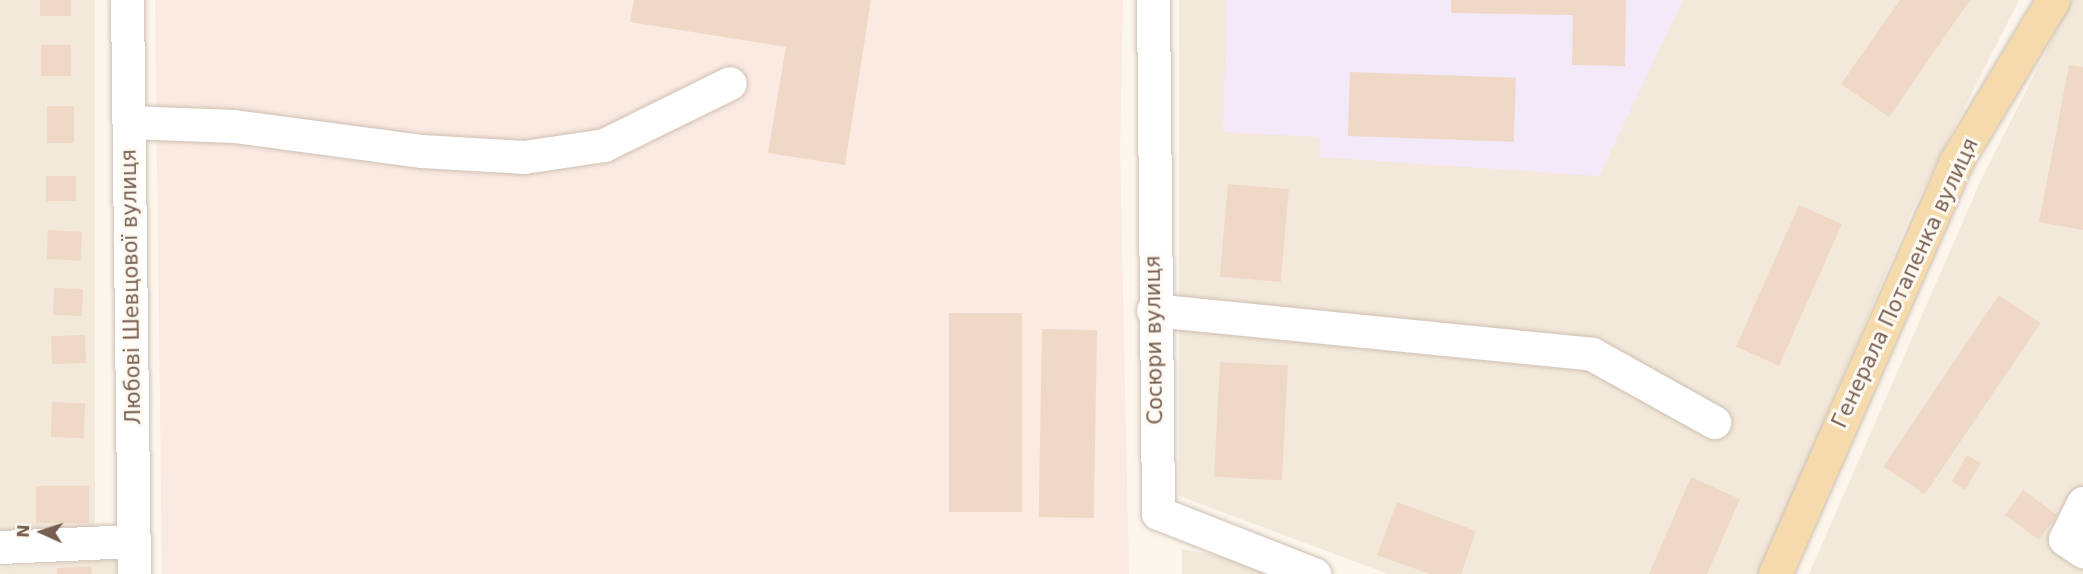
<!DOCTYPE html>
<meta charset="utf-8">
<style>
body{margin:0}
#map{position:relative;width:2083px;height:574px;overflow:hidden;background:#fcf6ed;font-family:"DejaVu Sans",sans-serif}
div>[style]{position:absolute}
.residential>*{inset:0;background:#f3e9db;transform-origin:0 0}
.commercial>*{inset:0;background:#fbeae2}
.education>*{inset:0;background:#f3e9f9}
.building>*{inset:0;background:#efd8c6;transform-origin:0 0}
.roads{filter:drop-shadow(0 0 2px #cebfb2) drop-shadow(0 0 2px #cebfb2)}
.minor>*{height:33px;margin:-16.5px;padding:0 16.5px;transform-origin:16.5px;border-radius:16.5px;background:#fff}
.major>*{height:33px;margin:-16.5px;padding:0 16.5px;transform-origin:16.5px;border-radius:16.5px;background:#f5dbab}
span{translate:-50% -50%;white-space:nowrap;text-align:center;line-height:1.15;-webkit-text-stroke:6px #fefaf3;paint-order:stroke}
.street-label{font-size:21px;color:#775f50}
.north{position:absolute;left:12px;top:502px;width:60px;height:60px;-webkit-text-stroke:4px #fefaf3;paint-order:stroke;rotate:273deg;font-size:16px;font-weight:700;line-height:24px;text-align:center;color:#775f50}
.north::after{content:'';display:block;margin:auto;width:21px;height:27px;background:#775f50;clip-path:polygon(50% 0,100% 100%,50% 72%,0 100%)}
</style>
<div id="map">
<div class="residential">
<div style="left:0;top:0;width:95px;height:533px"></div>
<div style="clip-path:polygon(1179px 0,2019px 0,1911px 213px,1760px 574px,1388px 574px,1179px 496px)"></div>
<div style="clip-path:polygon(2072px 0,2083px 0,2083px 574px,1809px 574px,1982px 178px)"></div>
<div style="clip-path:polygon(1182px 549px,1222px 556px,1268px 574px,1182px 574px)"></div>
<div style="clip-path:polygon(116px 559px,116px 574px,0 574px,0 568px)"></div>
</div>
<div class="commercial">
<div style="clip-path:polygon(155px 0,1123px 0,1120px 152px,1129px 574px,162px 574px)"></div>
</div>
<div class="education">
<div style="clip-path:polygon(1227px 0,1683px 0,1599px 176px,1320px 157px,1320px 137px,1223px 132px)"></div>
</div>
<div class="building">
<div style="left:40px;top:0;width:31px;height:16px"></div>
<div style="clip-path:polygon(634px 0,871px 0,845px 165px,768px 153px,786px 47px,630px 22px)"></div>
<div style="clip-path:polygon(1451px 0,1626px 0,1625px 66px,1572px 65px,1573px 15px,1451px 13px)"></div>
<div style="clip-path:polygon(1900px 0,1970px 0,1889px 117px,1841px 84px)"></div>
<div style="left:41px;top:45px;width:30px;height:31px"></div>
<div style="clip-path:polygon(2069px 65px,2083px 67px,2083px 230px,2039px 222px)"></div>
<div style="left:1350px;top:72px;width:166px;height:64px;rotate:2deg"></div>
<div style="left:47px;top:106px;width:27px;height:37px"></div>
<div style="left:46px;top:176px;width:30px;height:25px"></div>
<div style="left:1228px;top:184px;width:61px;height:93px;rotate:5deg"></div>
<div style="left:1799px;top:205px;width:47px;height:155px;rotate:24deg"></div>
<div style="left:48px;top:230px;width:34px;height:29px;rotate:3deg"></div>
<div style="left:54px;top:288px;width:29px;height:27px;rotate:2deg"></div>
<div style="left:1999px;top:295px;width:50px;height:207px;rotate:34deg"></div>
<div style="left:949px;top:313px;width:73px;height:199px"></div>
<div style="left:1042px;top:329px;width:55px;height:188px;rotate:1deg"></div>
<div style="left:85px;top:335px;width:28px;height:34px;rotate:88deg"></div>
<div style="left:1220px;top:362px;width:68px;height:115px;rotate:3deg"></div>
<div style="left:52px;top:402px;width:33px;height:35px;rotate:2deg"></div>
<div style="left:1967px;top:455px;width:16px;height:31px;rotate:30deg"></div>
<div style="clip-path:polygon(1691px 477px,1740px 499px,1707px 574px,1649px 574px)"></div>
<div style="left:36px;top:486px;width:53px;height:37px"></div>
<div style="left:2023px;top:490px;width:42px;height:31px;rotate:36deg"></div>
<div style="clip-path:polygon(1397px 502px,1476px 531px,1461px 574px,1430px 574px,1377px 555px)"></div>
<div style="clip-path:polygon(91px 566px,92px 574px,57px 574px,57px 568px)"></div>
</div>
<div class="roads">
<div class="minor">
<div style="left:127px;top:0;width:574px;rotate:89.3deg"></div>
<div style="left:1153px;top:0;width:513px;rotate:89.44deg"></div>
<div style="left:1158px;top:513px;width:168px;rotate:21.4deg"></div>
<div style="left:129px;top:122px;width:105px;rotate:2.2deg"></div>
<div style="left:234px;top:126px;width:190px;rotate:7.6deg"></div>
<div style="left:422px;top:151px;width:102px;rotate:3.4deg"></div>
<div style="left:524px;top:157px;width:81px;rotate:-8.5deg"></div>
<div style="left:604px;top:145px;width:140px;rotate:-26.2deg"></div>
<div style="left:1153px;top:310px;width:441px;rotate:5.7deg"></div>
<div style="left:1592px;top:354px;width:140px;rotate:29.1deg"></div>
<div style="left:2083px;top:503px;width:40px;rotate:116.6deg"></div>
<div style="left:2065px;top:539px;width:22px;rotate:34deg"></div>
<div style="left:0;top:547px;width:134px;rotate:-2.6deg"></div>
</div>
<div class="major">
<div style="left:1775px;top:574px;width:449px;rotate:-66.3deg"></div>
<div style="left:1955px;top:163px;width:190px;rotate:-59deg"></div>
</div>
</div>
<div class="street-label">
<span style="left:1905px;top:283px;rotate:-65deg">Генерала Потапенка вулиця</span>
<span style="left:131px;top:287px;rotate:-91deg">Любові Шевцової вулиця</span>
<span style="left:1154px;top:340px;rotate:-91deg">Сосюри вулиця</span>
</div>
<div class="north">N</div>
</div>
